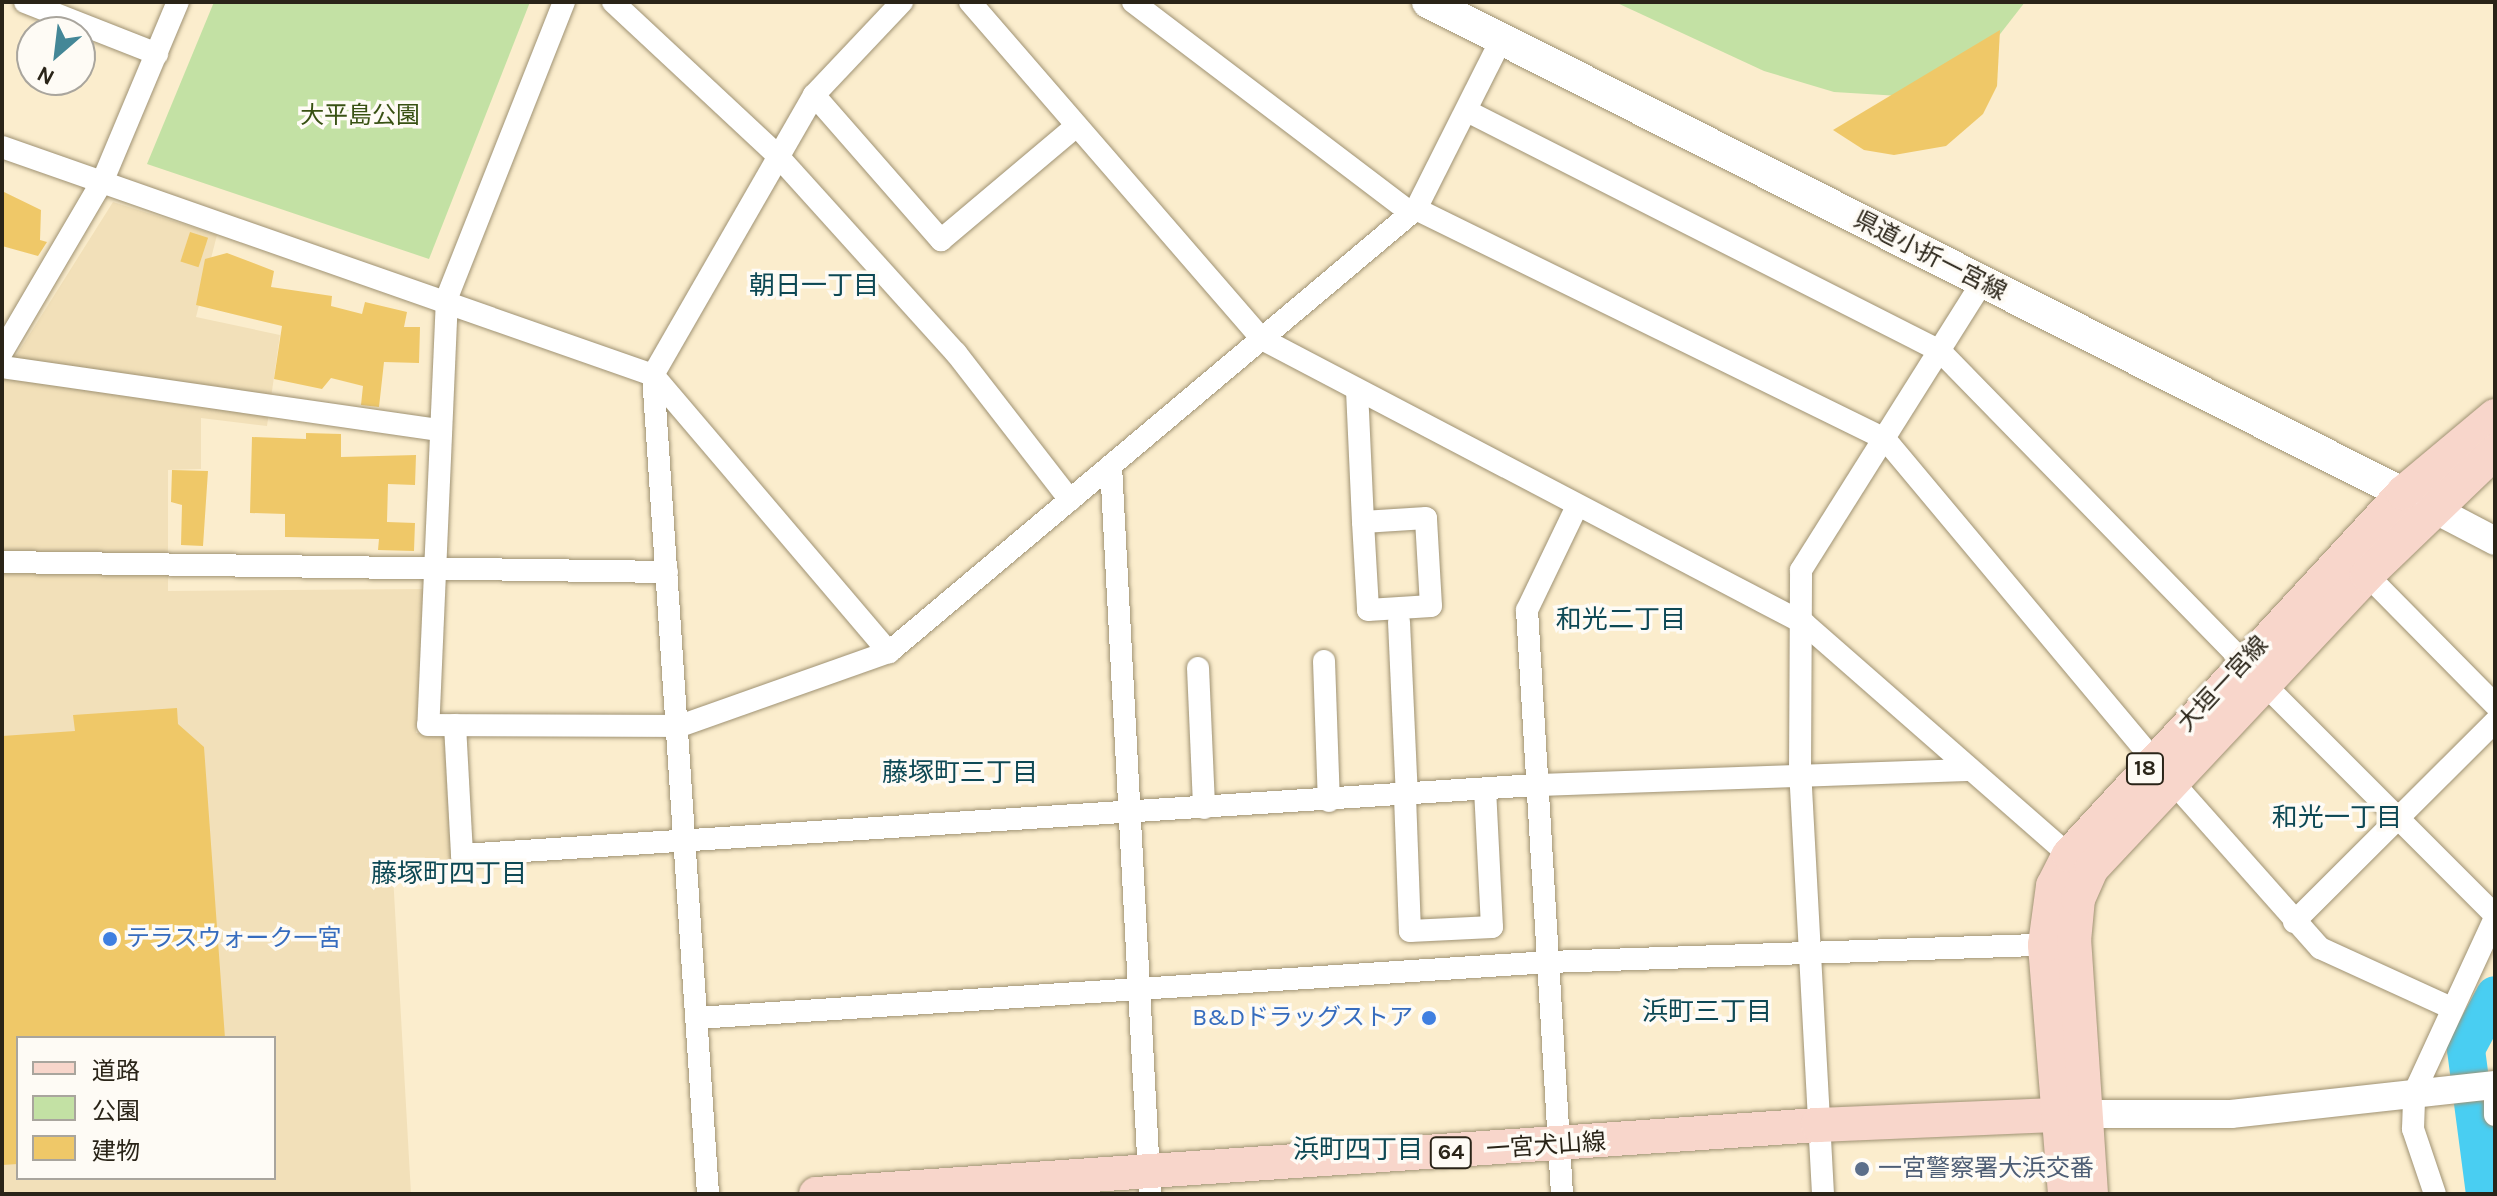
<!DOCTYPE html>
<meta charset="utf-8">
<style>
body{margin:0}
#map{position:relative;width:2497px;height:1196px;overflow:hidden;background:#fbedcd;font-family:Karla,"Noto Sans JP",sans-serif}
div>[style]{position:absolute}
.built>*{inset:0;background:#f2e0b9}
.green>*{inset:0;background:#c3e1a4}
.river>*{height:38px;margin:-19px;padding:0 19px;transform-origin:19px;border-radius:19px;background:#49cef2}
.building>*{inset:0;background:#efc868;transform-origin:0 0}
.roads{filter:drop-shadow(0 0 2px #9f9273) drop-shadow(0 0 2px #9f9273)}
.minor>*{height:22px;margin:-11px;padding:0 11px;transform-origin:11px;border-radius:11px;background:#fff}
.tertiary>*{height:28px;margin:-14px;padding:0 14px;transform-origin:14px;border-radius:14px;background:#fff}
.secondary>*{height:32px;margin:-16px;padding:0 16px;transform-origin:16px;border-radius:16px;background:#fff}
.primary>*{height:34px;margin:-17px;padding:0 17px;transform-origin:17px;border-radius:17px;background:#f8d6cb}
.dots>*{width:22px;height:22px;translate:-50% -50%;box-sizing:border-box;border:4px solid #fefbf5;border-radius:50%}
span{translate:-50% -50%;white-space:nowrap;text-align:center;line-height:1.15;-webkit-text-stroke:7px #fefbf5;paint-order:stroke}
.shield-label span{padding:2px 6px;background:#fefbf5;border:2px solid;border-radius:6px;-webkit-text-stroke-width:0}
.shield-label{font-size:22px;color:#2a2418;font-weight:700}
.park-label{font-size:24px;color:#385113}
.street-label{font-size:24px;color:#2a2418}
.shop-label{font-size:24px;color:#366cbe}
.left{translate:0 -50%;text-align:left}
.right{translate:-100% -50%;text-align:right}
.service-label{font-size:24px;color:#4e5e75}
.neighbourhood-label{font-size:26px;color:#0d4854}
.frame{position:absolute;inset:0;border:4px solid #2a2418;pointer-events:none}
.legend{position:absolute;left:16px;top:1036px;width:260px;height:144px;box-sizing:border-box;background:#fefbf5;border:2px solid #a9a59d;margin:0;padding:10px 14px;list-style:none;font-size:24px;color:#2a2418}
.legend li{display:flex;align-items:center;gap:16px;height:40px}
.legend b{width:40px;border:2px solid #a9a59d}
.north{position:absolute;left:16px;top:16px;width:80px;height:80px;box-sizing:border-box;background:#fefbf5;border:2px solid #a9a59d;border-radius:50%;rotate:208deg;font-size:22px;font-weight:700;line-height:32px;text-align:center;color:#2a2418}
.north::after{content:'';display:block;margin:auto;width:28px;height:36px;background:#448797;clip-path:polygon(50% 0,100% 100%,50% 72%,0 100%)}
</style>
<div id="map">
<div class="built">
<div style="clip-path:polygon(evenodd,113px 202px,217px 235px,196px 317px,280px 335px,267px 426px,201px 418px,201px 469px,168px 470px,168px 591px,423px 589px,416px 733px,447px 733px,455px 869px,393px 875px,411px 1194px,2px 1194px,2px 378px,113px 202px,18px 1038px,274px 1038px,274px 1178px,18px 1178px,18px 1038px)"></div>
</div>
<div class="green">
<div style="clip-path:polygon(214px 2px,530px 2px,429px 259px,147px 164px)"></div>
<div style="clip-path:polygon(1615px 2px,2025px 2px,1990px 47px,1900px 96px,1834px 92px,1764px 71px)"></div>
</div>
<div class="river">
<div style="left:2485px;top:1194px;width:146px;rotate:-97.5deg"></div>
<div style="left:2466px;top:1049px;width:61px;rotate:-61.8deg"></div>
</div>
<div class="building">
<div style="clip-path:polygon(2000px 30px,1997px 86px,1983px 114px,1946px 146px,1894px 155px,1864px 150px,1833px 130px)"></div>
<div style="clip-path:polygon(2px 191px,41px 210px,40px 240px,47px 242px,38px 256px,2px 246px)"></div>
<div style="left:190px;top:232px;width:19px;height:31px;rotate:18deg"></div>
<div style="clip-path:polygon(227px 253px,274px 271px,271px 287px,332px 296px,331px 306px,362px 314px,365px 302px,407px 312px,404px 327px,420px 327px,419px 363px,384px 362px,379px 407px,361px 405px,363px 386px,331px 378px,322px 389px,274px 379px,282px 326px,196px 305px,205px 259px)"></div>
<div style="clip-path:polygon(306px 433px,341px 434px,341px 457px,416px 455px,415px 485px,388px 484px,387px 522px,415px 523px,414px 551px,378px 550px,379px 539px,285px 537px,285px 514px,250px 513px,252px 437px,306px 439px)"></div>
<div style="clip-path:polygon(172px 470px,208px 471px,203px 546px,181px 545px,182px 505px,171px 502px)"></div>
<div style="clip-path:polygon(177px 708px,178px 724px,204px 747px,225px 1038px,18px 1038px,18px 1164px,2px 1165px,2px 736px,75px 731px,73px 715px)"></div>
</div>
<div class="roads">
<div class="minor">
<div style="left:25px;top:2px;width:142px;rotate:21.5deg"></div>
<div style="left:564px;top:2px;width:318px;rotate:111.6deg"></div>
<div style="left:447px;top:298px;width:427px;rotate:92.5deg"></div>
<div style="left:428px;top:725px;width:252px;rotate:0.2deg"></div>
<div style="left:680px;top:726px;width:222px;rotate:-19.5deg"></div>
<div style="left:889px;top:652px;width:688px;rotate:-40.05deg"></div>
<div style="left:1416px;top:209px;width:191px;rotate:-63.3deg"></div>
<div style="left:613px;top:2px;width:224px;rotate:43deg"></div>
<div style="left:777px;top:155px;width:267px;rotate:47.9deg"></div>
<div style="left:956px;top:353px;width:186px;rotate:52.2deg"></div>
<div style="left:970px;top:2px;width:446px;rotate:49.1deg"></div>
<div style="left:1262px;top:339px;width:613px;rotate:27.69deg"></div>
<div style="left:1805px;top:624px;width:351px;rotate:41.2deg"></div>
<div style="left:1133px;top:2px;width:349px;rotate:37.2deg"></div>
<div style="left:814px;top:95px;width:193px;rotate:48.8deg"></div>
<div style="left:941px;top:240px;width:175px;rotate:-40.1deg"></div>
<div style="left:1467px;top:111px;width:530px;rotate:26.9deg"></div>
<div style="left:1940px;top:351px;width:434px;rotate:45.7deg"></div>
<div style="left:2px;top:147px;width:690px;rotate:19.3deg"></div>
<div style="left:653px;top:375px;width:364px;rotate:49.6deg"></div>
<div style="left:1416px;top:209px;width:522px;rotate:26.12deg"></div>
<div style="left:1885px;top:439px;width:418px;rotate:50.1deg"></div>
<div style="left:2px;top:352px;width:199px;rotate:-59.6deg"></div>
<div style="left:103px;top:180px;width:193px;rotate:-67.2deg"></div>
<div style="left:2px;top:367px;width:442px;rotate:8.2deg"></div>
<div style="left:1357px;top:390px;width:132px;rotate:87.4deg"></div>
<div style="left:1363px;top:522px;width:88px;rotate:86.7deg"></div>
<div style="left:1368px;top:610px;width:63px;rotate:-3.6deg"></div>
<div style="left:1431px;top:606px;width:88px;rotate:-93.3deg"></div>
<div style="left:1426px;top:518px;width:63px;rotate:176.4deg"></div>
<div style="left:1111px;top:466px;width:729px;rotate:86.93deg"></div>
<div style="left:2px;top:562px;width:665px;rotate:0.86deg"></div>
<div style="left:2367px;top:575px;width:182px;rotate:45.4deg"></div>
<div style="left:1399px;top:622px;width:174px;rotate:87.4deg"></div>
<div style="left:1324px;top:661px;width:140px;rotate:88deg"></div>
<div style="left:1198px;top:668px;width:140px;rotate:87.5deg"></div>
<div style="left:2263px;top:683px;width:328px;rotate:45deg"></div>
<div style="left:455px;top:725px;width:130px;rotate:86.9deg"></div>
<div style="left:462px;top:855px;width:1076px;rotate:-3.73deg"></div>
<div style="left:1536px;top:785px;width:434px;rotate:-2deg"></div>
<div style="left:2170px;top:779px;width:226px;rotate:48.4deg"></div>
<div style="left:2320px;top:948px;width:142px;rotate:24.6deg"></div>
<div style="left:1405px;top:796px;width:135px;rotate:87.9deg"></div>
<div style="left:1410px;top:931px;width:82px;rotate:-2.8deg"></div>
<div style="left:1492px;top:927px;width:138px;rotate:-92.9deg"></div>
<div style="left:2294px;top:922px;width:284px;rotate:-44.9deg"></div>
<div style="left:697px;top:1018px;width:854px;rotate:-3.76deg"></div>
<div style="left:1549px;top:962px;width:496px;rotate:-2deg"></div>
<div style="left:2495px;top:1101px;width:14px;rotate:90deg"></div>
<div style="left:708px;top:1194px;width:821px;rotate:-93.84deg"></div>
<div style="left:653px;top:375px;width:323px;rotate:-60.1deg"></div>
<div style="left:814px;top:95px;width:128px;rotate:-46.6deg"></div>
<div style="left:1562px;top:1194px;width:585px;rotate:-93.43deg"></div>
<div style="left:1527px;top:610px;width:113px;rotate:-64.3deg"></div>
<div style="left:1823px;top:1194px;width:423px;rotate:-93.1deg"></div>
<div style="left:1800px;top:772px;width:202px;rotate:-89.7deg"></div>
<div style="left:1801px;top:570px;width:339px;rotate:-57.8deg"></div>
<div style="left:2435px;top:1194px;width:69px;rotate:-108.7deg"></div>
<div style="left:2413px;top:1129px;width:36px;rotate:-88deg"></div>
<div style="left:2414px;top:1093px;width:193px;rotate:-65.2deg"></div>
</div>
<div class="tertiary">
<div style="left:2432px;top:508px;width:71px;rotate:27.6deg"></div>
<div style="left:2085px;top:1114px;width:146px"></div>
<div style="left:2231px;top:1114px;width:266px;rotate:-6.3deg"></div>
</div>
<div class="secondary">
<div style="left:1428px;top:2px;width:1118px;rotate:26.75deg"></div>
</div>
<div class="primary">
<div style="left:816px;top:1194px;width:1004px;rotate:-3.94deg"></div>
<div style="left:1818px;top:1125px;width:267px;rotate:-2.4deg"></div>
<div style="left:2065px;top:1194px;width:250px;rotate:-94.6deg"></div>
<div style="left:2045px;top:945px;width:60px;rotate:-82.3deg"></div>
<div style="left:2053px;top:886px;width:35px;rotate:-63deg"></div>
<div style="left:2069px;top:855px;width:493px;rotate:-47.3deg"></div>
<div style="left:2403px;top:493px;width:120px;rotate:-39.9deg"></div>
<div style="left:2091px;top:1194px;width:254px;rotate:-93.8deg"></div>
<div style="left:2074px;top:941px;width:42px;rotate:-84.6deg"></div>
<div style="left:2078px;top:899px;width:34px;rotate:-66deg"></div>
<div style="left:2092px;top:868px;width:402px;rotate:-46.8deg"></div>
<div style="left:2367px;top:575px;width:178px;rotate:-43.9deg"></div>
</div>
</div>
<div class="dots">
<div style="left:110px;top:939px;background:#3f7fe0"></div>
<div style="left:1429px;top:1018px;background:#3f7fe0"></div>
<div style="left:1862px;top:1169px;background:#5c6f8a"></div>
</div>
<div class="shield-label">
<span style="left:2145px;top:769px">18</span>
<span style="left:1451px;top:1153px">64</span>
</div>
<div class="park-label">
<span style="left:360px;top:116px">大平島公園</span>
</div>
<div class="street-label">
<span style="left:1930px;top:256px;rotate:27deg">県道小折一宮線</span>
<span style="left:2223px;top:684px;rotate:-47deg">大垣一宮線</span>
<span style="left:1546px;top:1146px;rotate:-4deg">一宮犬山線</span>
</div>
<div class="shop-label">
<span class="left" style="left:126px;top:939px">テラスウォーク一宮</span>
<span class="right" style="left:1413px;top:1018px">B&amp;Dドラッグストア</span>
</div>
<div class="service-label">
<span class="left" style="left:1878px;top:1169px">一宮警察署大浜交番</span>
</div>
<div class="neighbourhood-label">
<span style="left:814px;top:286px">朝日一丁目</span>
<span style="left:1621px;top:620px">和光二丁目</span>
<span style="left:960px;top:773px">藤塚町三丁目</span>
<span style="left:2337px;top:818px">和光一丁目</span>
<span style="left:449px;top:874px">藤塚町四丁目</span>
<span style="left:1707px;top:1012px">浜町三丁目</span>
<span style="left:1358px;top:1150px">浜町四丁目</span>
</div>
<div class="frame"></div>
<ul class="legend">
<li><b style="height:10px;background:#f8d6cb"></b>道路</li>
<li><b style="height:22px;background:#c3e1a4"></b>公園</li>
<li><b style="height:22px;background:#efc868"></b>建物</li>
</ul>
<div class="north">N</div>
</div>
